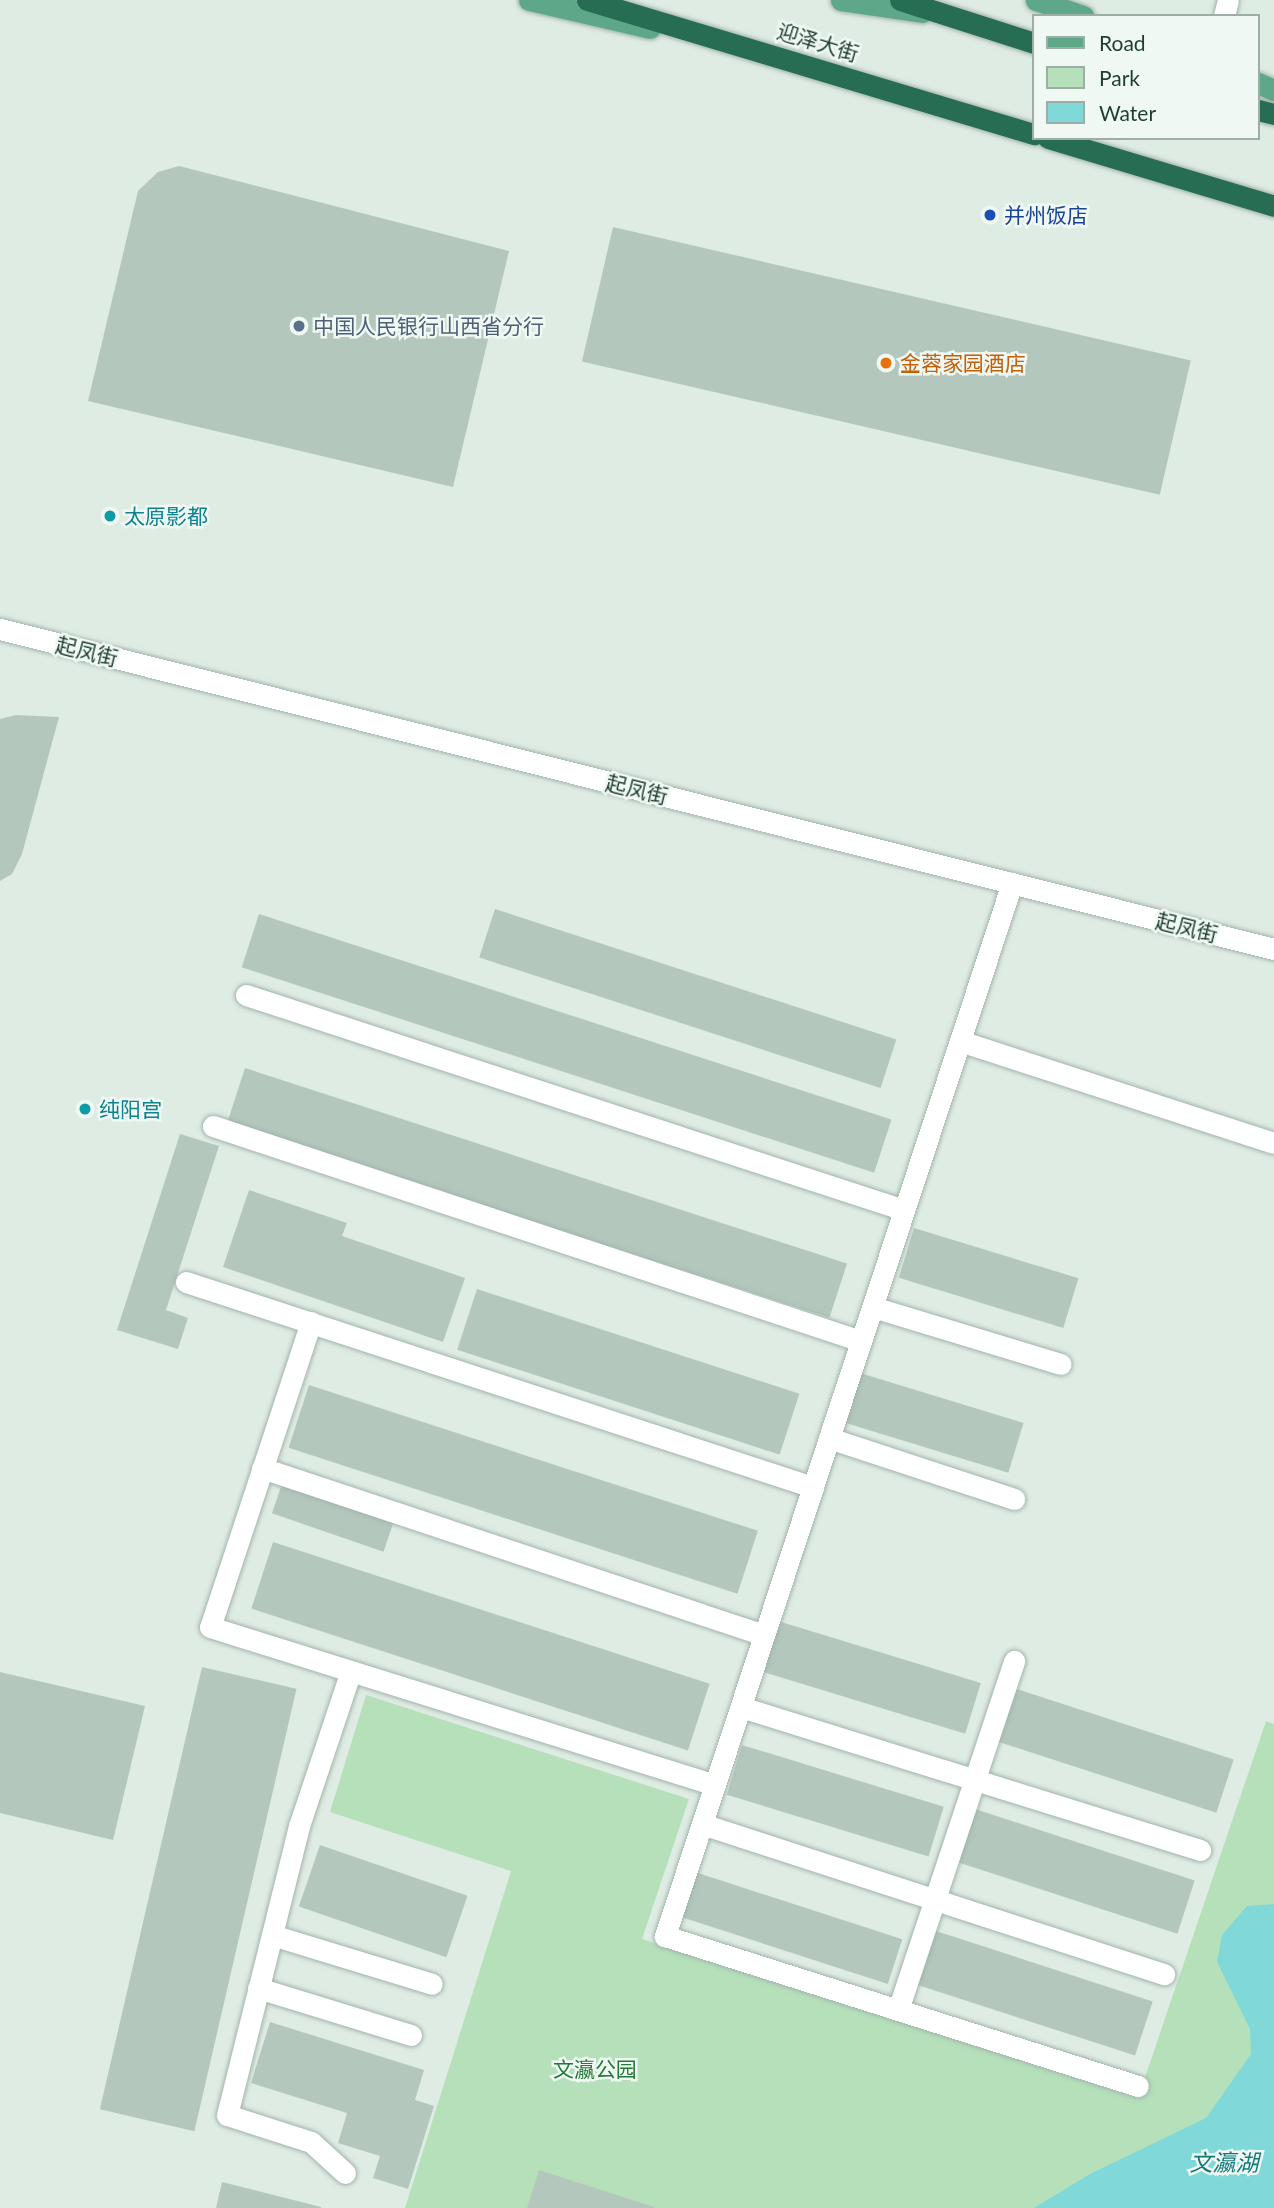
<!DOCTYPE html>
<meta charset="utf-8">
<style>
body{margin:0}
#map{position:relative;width:1274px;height:2208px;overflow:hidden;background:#dfece4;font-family:Lato,"Noto Sans SC",sans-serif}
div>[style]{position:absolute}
.green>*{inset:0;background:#b5e0ba}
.water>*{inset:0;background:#80d8d8}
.building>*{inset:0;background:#b4c7bd;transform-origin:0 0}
.roads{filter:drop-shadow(0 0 2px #a1b4ab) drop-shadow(0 0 2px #a1b4ab)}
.minor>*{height:21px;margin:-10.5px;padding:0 10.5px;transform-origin:10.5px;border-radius:10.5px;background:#fff}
.major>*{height:21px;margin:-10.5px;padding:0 10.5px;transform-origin:10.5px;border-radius:10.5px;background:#5ea789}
.highway>*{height:21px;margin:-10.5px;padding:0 10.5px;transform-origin:10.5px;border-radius:10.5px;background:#276d54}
.dots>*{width:19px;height:19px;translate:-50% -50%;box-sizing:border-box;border:4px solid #f0f8f3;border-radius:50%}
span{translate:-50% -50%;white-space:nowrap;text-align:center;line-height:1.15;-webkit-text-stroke:5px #f0f8f3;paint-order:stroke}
.street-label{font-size:21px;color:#1e3e31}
.transit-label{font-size:21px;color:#164399}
.left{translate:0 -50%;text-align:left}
.service-label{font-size:21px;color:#4e5e75}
.food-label{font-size:21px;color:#c56008}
.culture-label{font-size:21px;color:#0d838f}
.park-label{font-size:21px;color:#247938}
.water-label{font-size:23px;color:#127a7a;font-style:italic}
.legend{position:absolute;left:1032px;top:14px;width:228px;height:126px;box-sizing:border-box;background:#f0f8f3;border:2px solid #9caea5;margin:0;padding:9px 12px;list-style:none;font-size:21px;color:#1e3e31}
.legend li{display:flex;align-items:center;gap:14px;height:35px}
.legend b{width:35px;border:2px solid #9caea5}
</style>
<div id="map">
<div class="green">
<div style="clip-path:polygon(366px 1695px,689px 1799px,642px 1939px,1138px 2098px,1266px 1721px,1274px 1724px,1274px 2208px,405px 2208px,511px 1871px,330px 1812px)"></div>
</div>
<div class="water">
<div style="clip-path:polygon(1274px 1904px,1274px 2208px,1034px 2208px,1090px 2174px,1206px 2118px,1251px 2054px,1250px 2029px,1217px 1962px,1222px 1935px,1247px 1906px)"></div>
</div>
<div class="building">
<div style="clip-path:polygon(179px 166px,509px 251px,453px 487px,88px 401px,138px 191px,158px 172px)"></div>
<div style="left:613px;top:227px;width:593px;height:138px;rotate:13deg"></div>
<div style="clip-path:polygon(16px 715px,59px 717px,22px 854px,12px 874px,0 881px,0 719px)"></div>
<div style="left:495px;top:909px;width:422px;height:51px;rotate:18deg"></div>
<div style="left:259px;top:914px;width:665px;height:56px;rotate:18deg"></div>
<div style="left:245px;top:1068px;width:633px;height:57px;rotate:18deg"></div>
<div style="clip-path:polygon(180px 1134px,219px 1146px,166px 1310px,188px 1318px,178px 1349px,117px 1330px)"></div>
<div style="clip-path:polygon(249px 1190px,347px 1223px,342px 1236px,465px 1278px,443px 1342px,223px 1267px)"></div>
<div style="left:914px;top:1228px;width:172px;height:52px;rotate:17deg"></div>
<div style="left:477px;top:1289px;width:339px;height:64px;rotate:18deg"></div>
<div style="left:860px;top:1373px;width:171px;height:52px;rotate:17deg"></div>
<div style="left:309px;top:1385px;width:472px;height:66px;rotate:18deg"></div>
<div style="left:282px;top:1484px;width:118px;height:31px;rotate:19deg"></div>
<div style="left:273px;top:1542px;width:459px;height:70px;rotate:18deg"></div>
<div style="left:778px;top:1621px;width:212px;height:53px;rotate:17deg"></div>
<div style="left:202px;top:1667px;width:97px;height:454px;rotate:13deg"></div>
<div style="clip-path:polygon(0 1672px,145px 1706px,113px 1840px,0 1813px)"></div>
<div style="left:1014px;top:1688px;width:231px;height:56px;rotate:18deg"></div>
<div style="left:742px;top:1745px;width:211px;height:52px;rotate:17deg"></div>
<div style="left:975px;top:1809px;width:231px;height:56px;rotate:18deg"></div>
<div style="left:320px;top:1845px;width:156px;height:65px;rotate:19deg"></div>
<div style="left:695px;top:1872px;width:218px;height:47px;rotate:18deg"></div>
<div style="left:933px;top:1930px;width:231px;height:57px;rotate:18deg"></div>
<div style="clip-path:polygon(270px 2022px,424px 2070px,415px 2100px,434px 2106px,408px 2189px,373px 2178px,380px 2156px,338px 2143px,347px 2113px,251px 2083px)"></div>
<div style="clip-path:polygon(539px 2170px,654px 2207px,654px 2208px,527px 2208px)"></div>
<div style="clip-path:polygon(222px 2182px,321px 2207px,321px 2208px,216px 2208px)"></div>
</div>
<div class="roads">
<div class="minor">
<div style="left:1224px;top:16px;width:16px;rotate:-76deg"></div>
<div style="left:0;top:629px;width:1314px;rotate:14.1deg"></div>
<div style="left:1012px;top:883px;width:1109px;rotate:108.24deg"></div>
<div style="left:665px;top:1936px;width:496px;rotate:17.6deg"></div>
<div style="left:246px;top:995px;width:692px;rotate:18.09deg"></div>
<div style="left:960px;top:1041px;width:330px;rotate:18deg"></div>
<div style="left:213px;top:1126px;width:683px;rotate:18.36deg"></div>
<div style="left:186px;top:1282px;width:660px;rotate:18.11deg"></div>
<div style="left:873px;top:1307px;width:196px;rotate:16.9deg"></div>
<div style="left:311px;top:1322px;width:321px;rotate:108.3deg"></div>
<div style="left:210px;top:1627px;width:529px;rotate:17.37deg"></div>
<div style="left:829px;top:1438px;width:195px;rotate:18.2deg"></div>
<div style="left:262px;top:1468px;width:529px;rotate:18.4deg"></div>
<div style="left:741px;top:1707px;width:481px;rotate:17.3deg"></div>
<div style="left:702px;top:1824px;width:486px;rotate:18deg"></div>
<div style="left:272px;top:1935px;width:167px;rotate:17deg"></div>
<div style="left:258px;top:1988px;width:160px;rotate:17.1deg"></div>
<div style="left:898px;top:2010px;width:368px;rotate:-71.6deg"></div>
<div style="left:345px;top:2173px;width:46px;rotate:-137.6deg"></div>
<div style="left:311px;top:2142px;width:88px;rotate:-162.2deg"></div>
<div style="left:227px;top:2115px;width:298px;rotate:-76deg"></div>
<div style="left:299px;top:1826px;width:163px;rotate:-71.5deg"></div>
</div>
<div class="major">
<div style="left:529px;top:0;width:124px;rotate:13deg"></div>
<div style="left:841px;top:0;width:82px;rotate:8.4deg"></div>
<div style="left:1036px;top:0;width:50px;rotate:18.8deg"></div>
<div style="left:1258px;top:83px;width:17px;rotate:24deg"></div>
</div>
<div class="highway">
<div style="left:587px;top:0;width:467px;rotate:16.7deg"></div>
<div style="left:900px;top:0;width:141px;rotate:17.8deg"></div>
<div style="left:1258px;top:110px;width:16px;rotate:14deg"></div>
<div style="left:1048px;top:138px;width:236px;rotate:16.7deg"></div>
</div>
</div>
<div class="dots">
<div style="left:990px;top:215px;background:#1a4fb4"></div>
<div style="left:299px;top:326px;background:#5c6f8a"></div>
<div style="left:886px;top:363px;background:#e8710a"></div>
<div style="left:110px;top:516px;background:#0f9aa8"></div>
<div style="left:85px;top:1109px;background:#0f9aa8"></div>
</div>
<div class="street-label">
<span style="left:818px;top:42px;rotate:17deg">迎泽大街</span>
<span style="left:87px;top:651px;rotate:14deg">起凤街</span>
<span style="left:637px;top:789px;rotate:14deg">起凤街</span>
<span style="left:1187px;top:927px;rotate:14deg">起凤街</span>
</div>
<div class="transit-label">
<span class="left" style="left:1004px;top:215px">并州饭店</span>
</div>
<div class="service-label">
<span class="left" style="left:313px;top:326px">中国人民银行山西省分行</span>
</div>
<div class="food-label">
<span class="left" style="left:900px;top:363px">金蓉家园酒店</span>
</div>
<div class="culture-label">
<span class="left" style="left:124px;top:516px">太原影都</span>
<span class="left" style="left:99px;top:1109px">纯阳宫</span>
</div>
<div class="park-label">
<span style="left:595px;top:2069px">文瀛公园</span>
</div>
<div class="water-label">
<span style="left:1224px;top:2162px">文瀛湖</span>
</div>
<ul class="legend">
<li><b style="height:9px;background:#5ea789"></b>Road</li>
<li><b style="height:19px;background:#b5e0ba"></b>Park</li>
<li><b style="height:19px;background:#80d8d8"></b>Water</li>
</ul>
</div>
